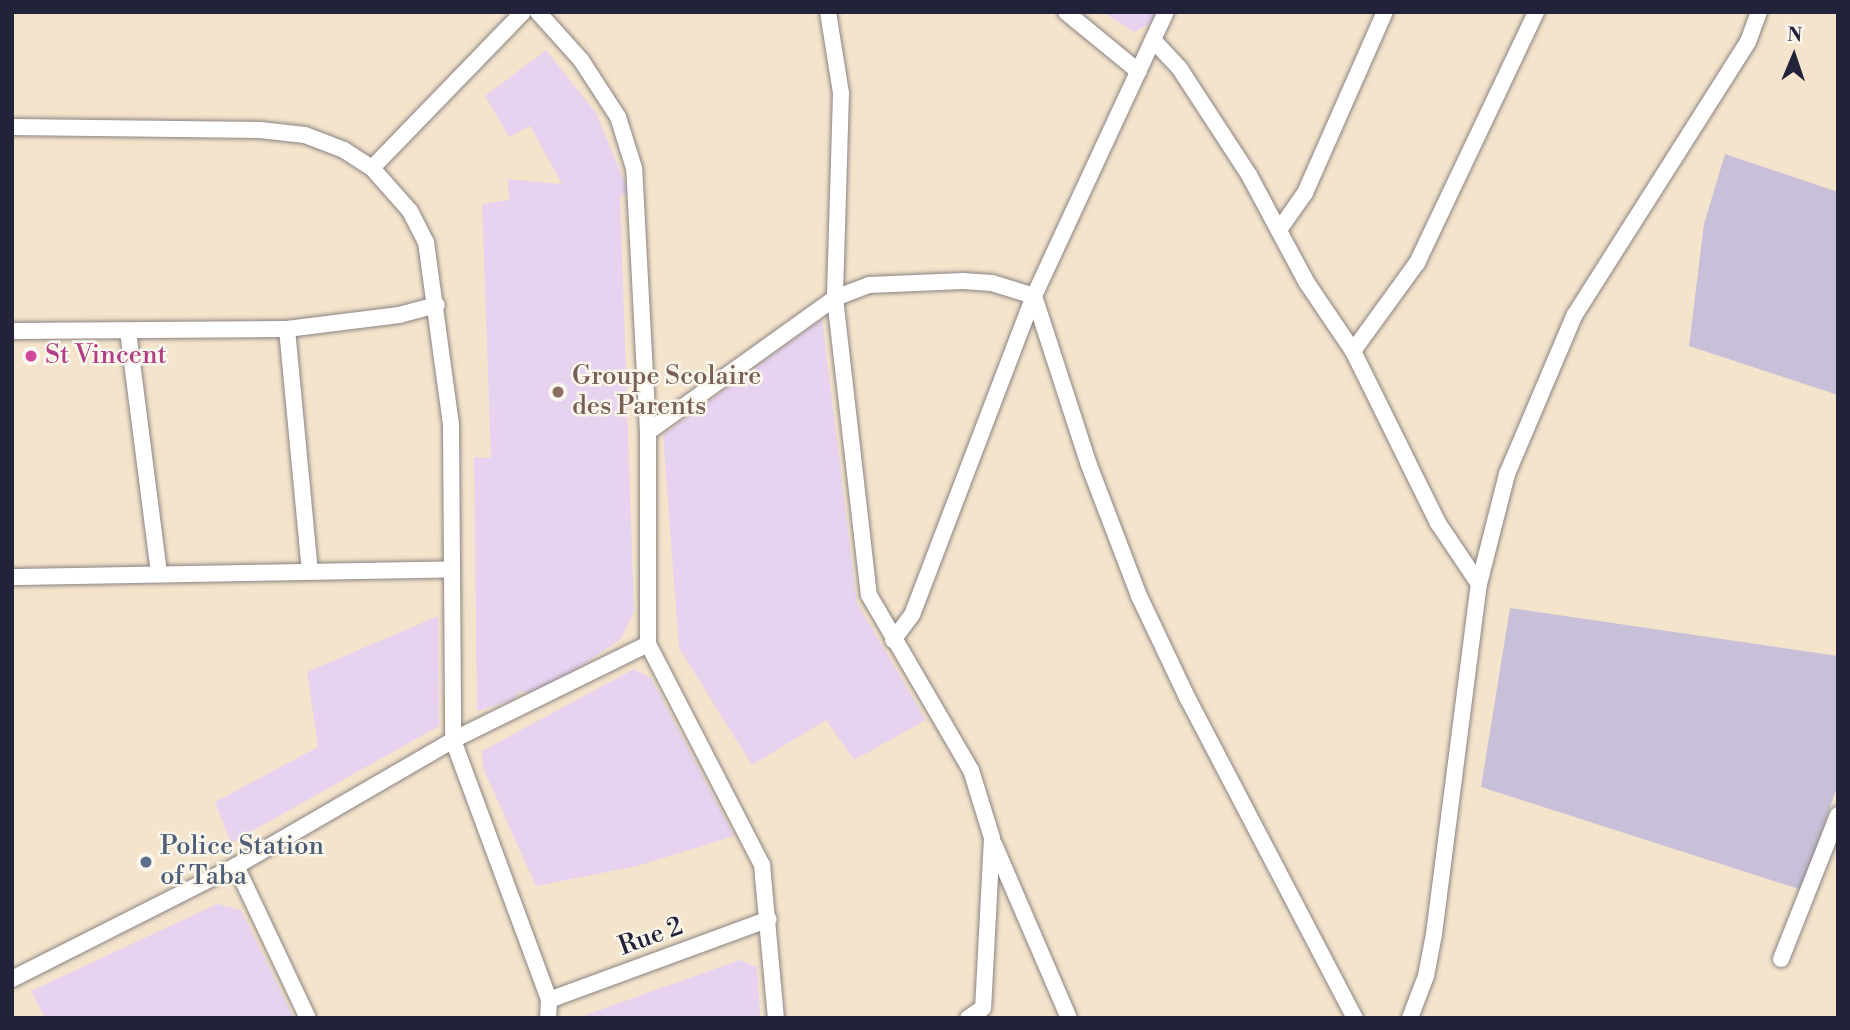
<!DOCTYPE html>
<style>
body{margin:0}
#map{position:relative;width:1850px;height:1030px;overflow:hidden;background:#f4e4cb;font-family:"Libre Bodoni",serif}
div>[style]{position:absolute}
.built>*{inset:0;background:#e7d2ef}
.industrial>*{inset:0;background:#c8bfd8}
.roads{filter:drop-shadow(0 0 2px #8b8383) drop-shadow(0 0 2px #8b8383)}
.minor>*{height:16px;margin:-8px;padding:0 8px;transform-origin:8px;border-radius:8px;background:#fff}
.dots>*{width:19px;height:19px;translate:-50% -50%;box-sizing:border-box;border:4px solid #fbf7ec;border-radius:50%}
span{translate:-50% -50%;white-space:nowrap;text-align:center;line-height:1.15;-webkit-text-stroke:5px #fbf7ec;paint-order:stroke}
.hotel-label{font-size:26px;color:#b23c85}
.left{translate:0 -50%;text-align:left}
.education-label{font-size:26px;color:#785e54}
.service-label{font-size:26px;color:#4e5e75}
.street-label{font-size:26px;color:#22223b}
.frame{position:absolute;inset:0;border:14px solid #22223b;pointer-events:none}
.north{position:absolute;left:1759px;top:21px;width:70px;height:70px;-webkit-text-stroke:5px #fbf7ec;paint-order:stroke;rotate:2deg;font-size:19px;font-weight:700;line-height:28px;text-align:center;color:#22223b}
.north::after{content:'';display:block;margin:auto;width:24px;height:32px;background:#22223b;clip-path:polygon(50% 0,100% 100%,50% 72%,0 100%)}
</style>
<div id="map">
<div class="built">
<div style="clip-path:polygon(1103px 12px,1157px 12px,1151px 23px,1134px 32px)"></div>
<div style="clip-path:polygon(546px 50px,596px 113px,629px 192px,620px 196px,634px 612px,621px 639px,539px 694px,520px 691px,513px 700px,477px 711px,474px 457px,491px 458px,482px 204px,509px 200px,508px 179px,562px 184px,530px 126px,509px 137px,485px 96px)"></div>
<div style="clip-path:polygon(822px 319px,857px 603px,926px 720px,854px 760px,826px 720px,752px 765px,679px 648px,663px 435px)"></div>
<div style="clip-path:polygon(438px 616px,439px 726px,231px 843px,215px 802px,318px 747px,307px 672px)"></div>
<div style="clip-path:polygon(634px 669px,651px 678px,734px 836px,637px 866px,536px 886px,483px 768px,482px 751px)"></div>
<div style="clip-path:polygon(217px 904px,241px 910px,294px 1018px,45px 1018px,31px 991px)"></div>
<div style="clip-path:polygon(740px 960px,757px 967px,760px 1018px,577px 1018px)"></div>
</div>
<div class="industrial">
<div style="clip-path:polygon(1725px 154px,1838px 192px,1838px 395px,1689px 346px,1704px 224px)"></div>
<div style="clip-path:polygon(1510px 608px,1838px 656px,1838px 784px,1802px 890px,1481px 787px)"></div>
</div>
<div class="roads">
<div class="minor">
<div style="left:828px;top:12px;width:82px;rotate:80.9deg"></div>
<div style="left:841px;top:93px;width:205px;rotate:91.7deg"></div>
<div style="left:835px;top:298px;width:299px;rotate:83.5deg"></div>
<div style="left:869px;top:595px;width:203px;rotate:59.8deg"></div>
<div style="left:971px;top:770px;width:71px;rotate:72.8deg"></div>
<div style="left:992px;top:838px;width:170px;rotate:93deg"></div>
<div style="left:983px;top:1008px;width:18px;rotate:146deg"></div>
<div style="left:1066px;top:12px;width:94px;rotate:39.4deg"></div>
<div style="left:1155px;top:42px;width:37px;rotate:47deg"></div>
<div style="left:1180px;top:69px;width:126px;rotate:56.9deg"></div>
<div style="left:1249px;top:175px;width:123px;rotate:61.8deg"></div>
<div style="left:1307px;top:283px;width:82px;rotate:55.9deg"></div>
<div style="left:1353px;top:351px;width:192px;rotate:63.7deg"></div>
<div style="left:1438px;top:523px;width:73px;rotate:56.1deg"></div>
<div style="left:12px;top:127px;width:248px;rotate:0.7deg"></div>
<div style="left:260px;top:130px;width:45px;rotate:6.3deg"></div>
<div style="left:305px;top:135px;width:42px;rotate:21deg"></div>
<div style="left:344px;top:150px;width:33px;rotate:33deg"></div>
<div style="left:372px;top:168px;width:57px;rotate:48.5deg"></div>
<div style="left:410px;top:211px;width:35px;rotate:63deg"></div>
<div style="left:426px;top:242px;width:185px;rotate:82.2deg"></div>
<div style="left:451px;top:425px;width:315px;rotate:89.6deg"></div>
<div style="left:453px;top:740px;width:277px;rotate:69.7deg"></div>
<div style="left:549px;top:1000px;width:18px;rotate:93deg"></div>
<div style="left:372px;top:168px;width:217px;rotate:-45.9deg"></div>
<div style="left:1279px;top:230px;width:45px;rotate:-54.9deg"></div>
<div style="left:1305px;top:193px;width:198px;rotate:-66.2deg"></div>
<div style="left:287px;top:329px;width:243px;rotate:84.6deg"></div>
<div style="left:12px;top:331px;width:275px;rotate:-0.4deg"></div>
<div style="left:287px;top:329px;width:113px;rotate:-7.1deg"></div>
<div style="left:399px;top:315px;width:39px;rotate:-15deg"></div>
<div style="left:128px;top:331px;width:245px;rotate:82.7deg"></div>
<div style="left:1353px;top:351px;width:109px;rotate:-54deg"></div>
<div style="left:1417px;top:263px;width:278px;rotate:-64.6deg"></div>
<div style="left:648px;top:432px;width:230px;rotate:-35.6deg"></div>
<div style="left:835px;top:298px;width:36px;rotate:-21deg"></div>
<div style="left:869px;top:285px;width:94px;rotate:-2.4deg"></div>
<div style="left:963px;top:281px;width:29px;rotate:4deg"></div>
<div style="left:992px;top:283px;width:44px;rotate:17.2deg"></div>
<div style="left:1034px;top:296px;width:178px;rotate:72deg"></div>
<div style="left:1089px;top:465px;width:140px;rotate:69.1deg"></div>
<div style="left:1139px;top:596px;width:114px;rotate:64.6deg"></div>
<div style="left:1188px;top:699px;width:360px;rotate:62.4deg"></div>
<div style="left:12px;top:577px;width:440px;rotate:-1deg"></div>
<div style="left:893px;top:640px;width:31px;rotate:-53deg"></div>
<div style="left:912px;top:615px;width:342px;rotate:-69.1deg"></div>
<div style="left:1034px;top:296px;width:313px;rotate:-65.1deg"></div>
<div style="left:648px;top:644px;width:249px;rotate:62.7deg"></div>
<div style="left:762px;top:865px;width:154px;rotate:84.8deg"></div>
<div style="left:994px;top:844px;width:189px;rotate:66.7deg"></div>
<div style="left:236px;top:866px;width:168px;rotate:64.7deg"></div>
<div style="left:1781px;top:959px;width:155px;rotate:-68.4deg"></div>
<div style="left:12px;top:979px;width:251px;rotate:-26.8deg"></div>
<div style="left:236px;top:866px;width:251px;rotate:-30.1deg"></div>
<div style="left:453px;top:740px;width:217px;rotate:-26.2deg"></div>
<div style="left:648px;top:644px;width:212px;rotate:-90deg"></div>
<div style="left:648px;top:432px;width:264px;rotate:-93deg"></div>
<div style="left:634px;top:168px;width:53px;rotate:-107.4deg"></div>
<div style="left:618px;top:117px;width:68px;rotate:-123deg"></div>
<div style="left:581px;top:60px;width:64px;rotate:-131.9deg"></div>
<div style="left:549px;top:1000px;width:234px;rotate:-20.2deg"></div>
<div style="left:1410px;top:1018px;width:45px;rotate:-69.1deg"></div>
<div style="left:1426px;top:976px;width:43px;rotate:-79.2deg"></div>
<div style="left:1434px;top:934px;width:353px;rotate:-82.7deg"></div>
<div style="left:1479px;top:584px;width:114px;rotate:-75.7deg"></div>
<div style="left:1507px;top:474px;width:172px;rotate:-67deg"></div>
<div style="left:1574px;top:316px;width:325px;rotate:-57.6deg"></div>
<div style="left:1748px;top:42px;width:32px;rotate:-70deg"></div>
</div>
</div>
<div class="dots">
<div style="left:31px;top:356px;background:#d1479c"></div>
<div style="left:558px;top:392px;background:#8d6e63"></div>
<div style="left:146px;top:862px;background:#5c6f8a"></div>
</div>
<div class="hotel-label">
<span class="left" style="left:45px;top:356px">St Vincent</span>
</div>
<div class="education-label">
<span class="left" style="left:572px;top:392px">Groupe Scolaire<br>des Parents</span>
</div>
<div class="service-label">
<span class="left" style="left:160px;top:862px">Police Station<br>of Taba</span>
</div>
<div class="street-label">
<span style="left:651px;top:937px;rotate:-20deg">Rue 2</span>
</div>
<div class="frame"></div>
<div class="north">N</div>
</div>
